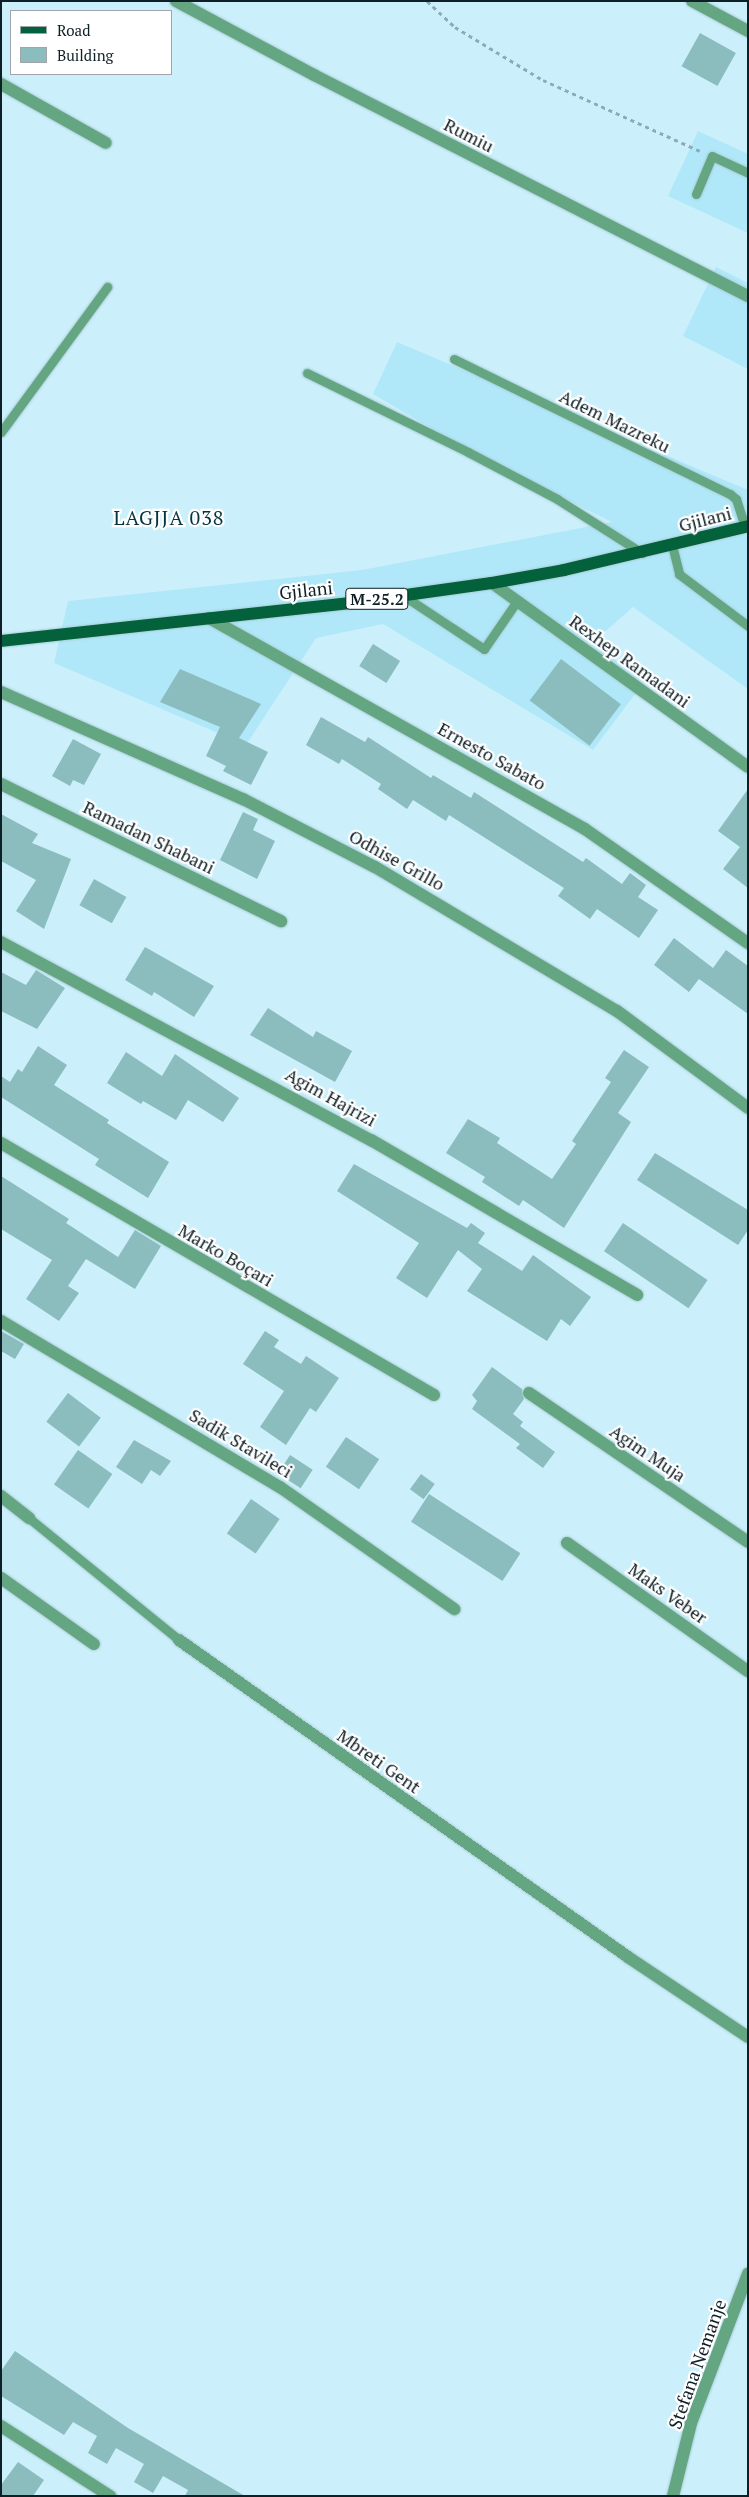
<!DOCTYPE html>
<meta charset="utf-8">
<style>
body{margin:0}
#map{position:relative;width:749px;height:2497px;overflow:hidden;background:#cbf0fb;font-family:"PT Serif",serif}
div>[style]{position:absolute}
.built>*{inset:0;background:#b0e8f9}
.building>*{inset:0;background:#8bbcbe;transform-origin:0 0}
.path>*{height:3px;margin-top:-1.5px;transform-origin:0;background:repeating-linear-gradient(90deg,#8cabb4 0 4px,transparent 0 8px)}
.roads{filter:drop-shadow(0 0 1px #a9cad4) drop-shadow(0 0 1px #a9cad4)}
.lane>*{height:9px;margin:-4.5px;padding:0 4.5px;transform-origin:4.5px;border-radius:4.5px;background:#63a681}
.street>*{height:12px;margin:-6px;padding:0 6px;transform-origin:6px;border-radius:6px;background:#63a681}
.primary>*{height:12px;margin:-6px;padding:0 6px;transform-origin:6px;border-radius:6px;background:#03613c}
span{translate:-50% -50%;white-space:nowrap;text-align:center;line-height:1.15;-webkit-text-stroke:4.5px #fff;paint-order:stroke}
.shield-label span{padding:1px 4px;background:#fff;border:1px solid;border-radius:4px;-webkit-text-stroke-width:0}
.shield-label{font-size:16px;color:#0e1f25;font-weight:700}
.street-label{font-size:18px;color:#0e1f25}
.quarter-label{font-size:20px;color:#04343f;letter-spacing:1px}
.frame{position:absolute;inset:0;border:2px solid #0e1f25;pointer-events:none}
.legend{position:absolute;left:10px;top:10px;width:162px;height:65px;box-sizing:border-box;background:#fff;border:1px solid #9fa5a8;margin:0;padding:6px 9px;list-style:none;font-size:15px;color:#0e1f25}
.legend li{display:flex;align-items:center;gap:10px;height:25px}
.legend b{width:25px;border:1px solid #9fa5a8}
</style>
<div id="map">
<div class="built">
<div style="clip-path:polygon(698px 131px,748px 154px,748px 233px,668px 196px)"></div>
<div style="clip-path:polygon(716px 267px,748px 283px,748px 369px,683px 336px)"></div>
<div style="clip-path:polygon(397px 342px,748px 490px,748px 689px,633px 607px,592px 643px,645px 681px,593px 750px,383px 624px,316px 638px,246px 745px,54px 663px,68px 601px,362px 570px,612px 522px,489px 462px,373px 394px)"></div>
</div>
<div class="building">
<div style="left:700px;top:33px;width:41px;height:38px;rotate:29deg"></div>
<div style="left:373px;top:644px;width:32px;height:26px;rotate:32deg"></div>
<div style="left:561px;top:659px;width:75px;height:52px;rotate:37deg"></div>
<div style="clip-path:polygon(180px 669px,261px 704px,239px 738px,268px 752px,251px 785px,223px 771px,226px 766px,206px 756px,220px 727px,160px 702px)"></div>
<div style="clip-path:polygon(321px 717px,365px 742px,368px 737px,431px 778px,433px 775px,471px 798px,474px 792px,583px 862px,586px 858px,622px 884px,630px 873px,646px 885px,638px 897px,658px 910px,639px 938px,597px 909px,590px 919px,558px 896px,564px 888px,449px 815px,446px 821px,413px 800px,407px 809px,378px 789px,381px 784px,342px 759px,339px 764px,306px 745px)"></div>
<div style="clip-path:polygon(73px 739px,101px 754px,84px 785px,73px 780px,70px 786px,52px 776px)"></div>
<div style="clip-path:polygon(748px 789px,748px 888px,723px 869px,740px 847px,718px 831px)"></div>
<div style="clip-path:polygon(243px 812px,258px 819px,253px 830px,275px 841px,257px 879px,220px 860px)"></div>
<div style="clip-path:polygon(1px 814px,38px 834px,32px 843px,71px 859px,44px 929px,16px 911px,36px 880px,1px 861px)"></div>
<div style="left:94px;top:879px;width:37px;height:30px;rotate:29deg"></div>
<div style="clip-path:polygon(674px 938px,713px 968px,726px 950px,748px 966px,748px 1014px,699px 979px,689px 992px,654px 965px)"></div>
<div style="clip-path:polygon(145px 947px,214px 986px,194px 1017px,154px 992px,152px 996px,125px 980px)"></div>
<div style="clip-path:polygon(36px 970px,65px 988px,37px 1029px,1px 1011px,1px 972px,26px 985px)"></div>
<div style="clip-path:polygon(268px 1008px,313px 1037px,316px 1031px,352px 1051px,335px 1082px,250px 1035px)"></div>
<div style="clip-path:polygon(38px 1046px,67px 1065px,54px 1085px,109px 1120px,107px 1123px,169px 1162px,148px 1198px,95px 1165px,99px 1159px,1px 1097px,1px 1076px,10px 1082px,18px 1069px,22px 1072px)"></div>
<div style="clip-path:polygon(624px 1050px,649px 1067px,618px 1113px,631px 1122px,564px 1228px,523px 1200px,519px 1206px,482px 1182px,485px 1177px,446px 1153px,468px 1119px,500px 1138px,497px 1143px,552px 1179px,576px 1144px,572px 1141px,611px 1082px,605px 1078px)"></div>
<div style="clip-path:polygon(126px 1052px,162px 1076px,175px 1054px,239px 1098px,223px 1122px,188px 1100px,176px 1120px,143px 1101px,141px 1104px,107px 1083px)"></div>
<div style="clip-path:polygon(655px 1153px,748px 1210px,748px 1230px,738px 1245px,637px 1180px)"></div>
<div style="clip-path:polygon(354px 1164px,467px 1228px,471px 1223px,485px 1233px,478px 1243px,522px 1271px,533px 1255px,591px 1297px,570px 1326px,561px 1319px,547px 1341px,467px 1291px,482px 1269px,458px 1250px,427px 1298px,396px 1278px,419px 1243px,337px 1191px)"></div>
<div style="clip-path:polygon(1px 1176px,69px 1219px,66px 1223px,118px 1257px,135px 1230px,161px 1246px,135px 1289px,86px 1259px,68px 1286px,79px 1293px,59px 1321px,26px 1299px,52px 1260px,1px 1229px)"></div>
<div style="left:623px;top:1223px;width:102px;height:34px;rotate:34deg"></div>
<div style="clip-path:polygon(1px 1331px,24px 1344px,15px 1359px,1px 1351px)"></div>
<div style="clip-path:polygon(265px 1331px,279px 1340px,274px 1347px,301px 1364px,306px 1356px,339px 1378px,316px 1412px,310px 1408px,286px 1445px,260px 1427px,284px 1391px,243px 1364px)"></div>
<div style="clip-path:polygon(492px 1367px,522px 1389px,524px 1399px,513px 1414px,523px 1422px,520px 1426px,555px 1452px,543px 1468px,516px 1448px,520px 1444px,472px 1409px,477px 1401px,472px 1395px)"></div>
<div style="left:68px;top:1393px;width:41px;height:36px;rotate:37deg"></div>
<div style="left:346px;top:1437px;width:40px;height:36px;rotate:34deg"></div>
<div style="clip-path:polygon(134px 1440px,171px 1461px,160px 1476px,151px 1470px,142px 1484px,116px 1467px)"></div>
<div style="left:78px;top:1450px;width:42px;height:42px;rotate:35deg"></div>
<div style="left:290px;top:1455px;width:27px;height:22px;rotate:33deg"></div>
<div style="left:421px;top:1474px;width:17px;height:19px;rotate:36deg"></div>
<div style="left:429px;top:1494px;width:109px;height:33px;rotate:33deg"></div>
<div style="left:251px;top:1499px;width:35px;height:42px;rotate:35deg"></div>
<div style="clip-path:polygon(15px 2351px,128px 2428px,245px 2496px,185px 2496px,188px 2490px,163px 2476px,153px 2493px,134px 2482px,144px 2464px,116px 2448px,107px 2464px,88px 2453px,97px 2436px,73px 2422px,64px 2435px,1px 2396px,1px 2371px)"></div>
<div style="clip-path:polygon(18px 2462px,44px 2480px,33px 2496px,1px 2496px,1px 2485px)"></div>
</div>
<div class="path">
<div style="left:427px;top:1px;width:38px;rotate:43deg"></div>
<div style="left:455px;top:27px;width:103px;rotate:31.1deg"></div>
<div style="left:543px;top:80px;width:172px;rotate:24.3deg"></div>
</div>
<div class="roads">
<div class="lane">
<div style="left:696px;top:194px;width:41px;rotate:-67.2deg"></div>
<div style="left:712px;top:156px;width:40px;rotate:25deg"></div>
<div style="left:454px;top:359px;width:307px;rotate:26.1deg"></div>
<div style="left:730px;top:494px;width:8px;rotate:40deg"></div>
<div style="left:736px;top:499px;width:29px;rotate:72deg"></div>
<div style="left:307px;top:373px;width:179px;rotate:26.1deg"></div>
<div style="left:468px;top:452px;width:101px;rotate:27.8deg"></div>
<div style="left:557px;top:499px;width:101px;rotate:32.4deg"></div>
<div style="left:1px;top:432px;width:180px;rotate:-53.8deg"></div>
<div style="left:672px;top:545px;width:30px;rotate:76deg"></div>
<div style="left:679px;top:574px;width:86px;rotate:37deg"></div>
<div style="left:404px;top:596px;width:96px;rotate:33.5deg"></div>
<div style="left:484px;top:649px;width:58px;rotate:-55.5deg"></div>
<div style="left:29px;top:1518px;width:193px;rotate:39.1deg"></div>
</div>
<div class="street">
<div style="left:176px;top:1px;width:157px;rotate:28.2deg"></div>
<div style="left:314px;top:75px;width:487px;rotate:27deg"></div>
<div style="left:692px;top:1px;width:64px;rotate:28.2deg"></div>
<div style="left:1px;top:84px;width:120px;rotate:29.3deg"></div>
<div style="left:492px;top:583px;width:315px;rotate:35.7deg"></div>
<div style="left:209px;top:618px;width:431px;rotate:29.3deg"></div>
<div style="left:585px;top:829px;width:199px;rotate:35deg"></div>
<div style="left:1px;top:692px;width:265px;rotate:23.9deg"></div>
<div style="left:243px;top:799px;width:148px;rotate:27.3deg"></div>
<div style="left:375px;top:867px;width:282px;rotate:30.8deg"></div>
<div style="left:617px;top:1011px;width:163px;rotate:36.5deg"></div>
<div style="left:1px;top:784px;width:312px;rotate:26.1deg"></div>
<div style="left:1px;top:942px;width:420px;rotate:28.2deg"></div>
<div style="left:371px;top:1140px;width:308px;rotate:30.2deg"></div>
<div style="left:1px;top:1143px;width:501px;rotate:30.2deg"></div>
<div style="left:1px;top:1321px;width:325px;rotate:30.8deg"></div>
<div style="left:280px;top:1487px;width:213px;rotate:35deg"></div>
<div style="left:529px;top:1393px;width:265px;rotate:34.2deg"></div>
<div style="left:1px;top:1496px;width:36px;rotate:38deg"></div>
<div style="left:567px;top:1543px;width:222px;rotate:35.3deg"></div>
<div style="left:1px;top:1578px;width:114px;rotate:35.4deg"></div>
<div style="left:179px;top:1640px;width:550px;rotate:35.22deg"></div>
<div style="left:628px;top:1957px;width:144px;rotate:33.7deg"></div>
<div style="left:1px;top:2426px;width:130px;rotate:32.7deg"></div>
<div style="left:673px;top:2496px;width:75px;rotate:-76.1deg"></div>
<div style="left:691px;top:2423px;width:160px;rotate:-69.1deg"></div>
</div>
<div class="primary">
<div style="left:1px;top:641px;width:350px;rotate:-6.2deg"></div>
<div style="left:349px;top:603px;width:144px;rotate:-8deg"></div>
<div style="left:492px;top:583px;width:73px;rotate:-10.2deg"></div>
<div style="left:564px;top:570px;width:189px;rotate:-13.4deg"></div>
</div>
</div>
<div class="shield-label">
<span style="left:377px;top:599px">M-25.2</span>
</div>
<div class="street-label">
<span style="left:469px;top:135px;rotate:27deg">Rumiu</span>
<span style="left:615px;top:421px;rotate:26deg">Adem Mazreku</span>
<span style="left:705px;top:519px;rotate:-14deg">Gjilani</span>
<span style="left:306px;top:590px;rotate:-6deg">Gjilani</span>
<span style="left:630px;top:661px;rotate:36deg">Rexhep Ramadani</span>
<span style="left:492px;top:756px;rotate:29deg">Ernesto Sabato</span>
<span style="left:149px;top:837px;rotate:26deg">Ramadan Shabani</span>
<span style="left:397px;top:860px;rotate:29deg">Odhise Grillo</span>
<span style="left:331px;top:1097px;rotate:29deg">Agim Hajrizi</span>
<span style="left:226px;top:1255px;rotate:30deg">Marko Boçari</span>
<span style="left:241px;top:1443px;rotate:31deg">Sadik Stavileci</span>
<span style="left:648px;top:1453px;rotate:34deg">Agim Muja</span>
<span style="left:668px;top:1593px;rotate:35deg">Maks Veber</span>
<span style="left:379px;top:1761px;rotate:35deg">Mbreti Gent</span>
<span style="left:697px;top:2364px;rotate:-70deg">Stefana Nemanje</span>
</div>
<div class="quarter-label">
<span style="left:169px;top:517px">LAGJJA 038</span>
</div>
<div class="frame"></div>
<ul class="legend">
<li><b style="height:6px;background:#03613c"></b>Road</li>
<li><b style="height:14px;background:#8bbcbe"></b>Building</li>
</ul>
</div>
